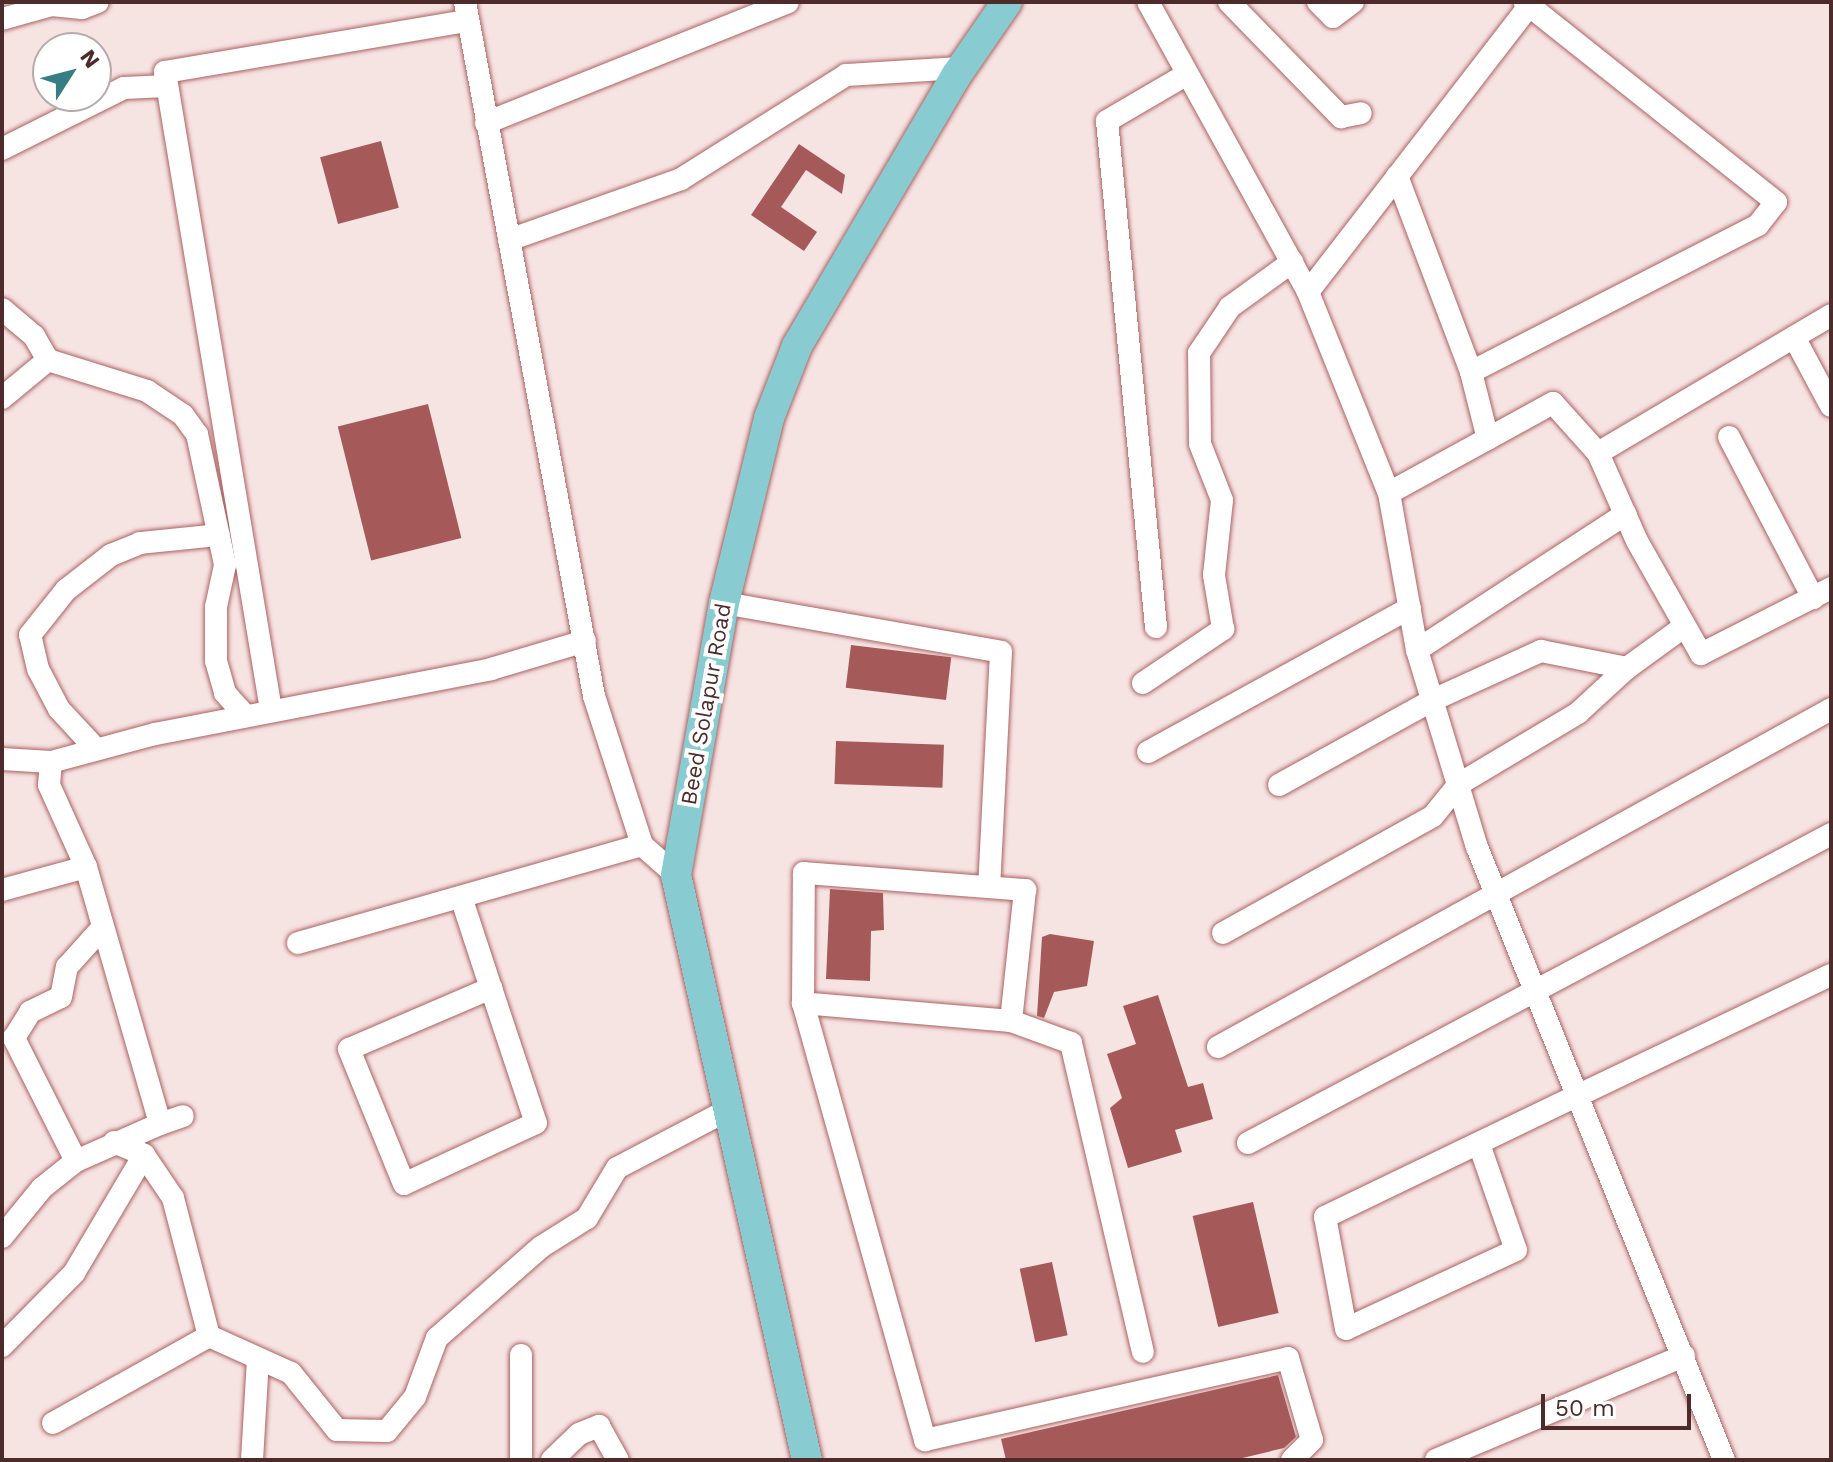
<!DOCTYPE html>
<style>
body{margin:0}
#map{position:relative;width:1833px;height:1462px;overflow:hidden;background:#f6e4e3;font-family:"Work Sans",sans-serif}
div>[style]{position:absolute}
.building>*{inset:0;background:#a55a59;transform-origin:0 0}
.roads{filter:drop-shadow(0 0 2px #ad6160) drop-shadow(0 0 2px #ad6160)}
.minor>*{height:22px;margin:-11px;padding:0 11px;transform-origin:11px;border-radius:11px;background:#fff}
.major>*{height:30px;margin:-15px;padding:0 15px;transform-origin:15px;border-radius:15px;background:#88ccd1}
span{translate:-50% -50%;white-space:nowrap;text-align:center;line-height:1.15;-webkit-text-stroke:8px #fff;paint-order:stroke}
.street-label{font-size:22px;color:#4c2b2a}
.frame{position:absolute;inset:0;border:4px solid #4c2b2a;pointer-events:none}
.north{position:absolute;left:32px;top:32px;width:80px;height:80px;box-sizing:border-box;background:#fff;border:2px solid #b7aaaa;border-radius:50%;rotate:54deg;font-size:22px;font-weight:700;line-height:32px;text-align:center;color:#4c2b2a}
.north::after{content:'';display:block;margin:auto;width:28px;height:36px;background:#357e83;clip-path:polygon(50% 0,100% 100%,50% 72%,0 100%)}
.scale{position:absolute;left:1541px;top:1394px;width:150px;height:36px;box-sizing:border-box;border:4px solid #4c2b2a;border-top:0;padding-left:10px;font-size:24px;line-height:28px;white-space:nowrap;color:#4c2b2a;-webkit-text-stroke:6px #fff;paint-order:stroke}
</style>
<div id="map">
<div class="building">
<div style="left:381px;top:141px;width:69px;height:63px;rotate:75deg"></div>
<div style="clip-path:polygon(799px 144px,845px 175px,842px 194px,806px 170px,781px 207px,817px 232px,804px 251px,751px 215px)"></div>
<div style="left:428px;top:404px;width:138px;height:93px;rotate:76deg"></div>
<div style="left:851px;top:645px;width:101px;height:43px;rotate:7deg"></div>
<div style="left:836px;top:741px;width:108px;height:43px;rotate:2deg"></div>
<div style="clip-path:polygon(830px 889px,883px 893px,884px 930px,871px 931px,870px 981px,826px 979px)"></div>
<div style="clip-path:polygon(1050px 934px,1094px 941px,1087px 986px,1054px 992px,1044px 1018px,1037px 1016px,1042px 937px)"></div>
<div style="clip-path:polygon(1158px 995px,1188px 1087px,1203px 1083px,1213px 1119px,1175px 1130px,1182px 1152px,1128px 1168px,1110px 1108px,1122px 1098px,1107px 1054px,1136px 1044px,1123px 1006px)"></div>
<div style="left:1253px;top:1202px;width:114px;height:62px;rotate:77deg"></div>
<div style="left:1052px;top:1262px;width:75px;height:33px;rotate:78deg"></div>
<div style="clip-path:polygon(1278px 1375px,1296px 1437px,1284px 1448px,1234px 1460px,1006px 1460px,1001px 1439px)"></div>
</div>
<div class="roads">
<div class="minor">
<div style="left:465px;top:2px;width:706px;rotate:79.47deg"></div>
<div style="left:594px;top:696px;width:157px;rotate:72.1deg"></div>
<div style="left:642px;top:845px;width:45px;rotate:41.4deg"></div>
<div style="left:1148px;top:2px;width:331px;rotate:61.1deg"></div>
<div style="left:1308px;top:292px;width:217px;rotate:68.1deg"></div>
<div style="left:1389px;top:493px;width:159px;rotate:79.9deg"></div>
<div style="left:1417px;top:650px;width:206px;rotate:73.1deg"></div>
<div style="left:1477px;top:847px;width:661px;rotate:68.05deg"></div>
<div style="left:1229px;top:2px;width:161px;rotate:45.8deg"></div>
<div style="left:1341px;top:117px;width:20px;rotate:-11deg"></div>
<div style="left:1318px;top:2px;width:21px;rotate:45deg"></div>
<div style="left:1333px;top:17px;width:25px;rotate:-37deg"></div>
<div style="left:2px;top:19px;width:52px;rotate:-15.6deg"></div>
<div style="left:52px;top:5px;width:30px;rotate:6deg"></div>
<div style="left:82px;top:8px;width:17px;rotate:-21deg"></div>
<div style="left:486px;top:123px;width:325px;rotate:-21.8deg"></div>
<div style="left:2px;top:149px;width:136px;rotate:-26.6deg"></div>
<div style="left:124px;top:88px;width:43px;rotate:-2.7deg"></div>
<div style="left:1397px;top:176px;width:210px;rotate:69.3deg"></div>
<div style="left:1471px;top:372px;width:69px;rotate:75.8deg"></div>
<div style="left:509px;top:240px;width:182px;rotate:-19.5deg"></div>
<div style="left:681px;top:179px;width:195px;rotate:-32.2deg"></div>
<div style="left:846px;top:75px;width:115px;rotate:-3.5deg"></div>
<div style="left:1308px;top:292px;width:361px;rotate:-52.3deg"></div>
<div style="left:2px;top:309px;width:42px;rotate:40.2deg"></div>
<div style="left:34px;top:336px;width:28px;rotate:60deg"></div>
<div style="left:1794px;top:337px;width:78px;rotate:61.8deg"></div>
<div style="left:1471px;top:372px;width:322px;rotate:-27.1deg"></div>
<div style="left:1758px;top:225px;width:29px;rotate:-52deg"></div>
<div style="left:1776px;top:202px;width:321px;rotate:-141.5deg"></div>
<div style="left:2px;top:398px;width:60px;rotate:-39.6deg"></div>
<div style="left:48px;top:360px;width:104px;rotate:17.4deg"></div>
<div style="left:147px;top:391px;width:43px;rotate:33.7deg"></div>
<div style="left:183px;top:415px;width:24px;rotate:54deg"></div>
<div style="left:197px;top:434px;width:134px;rotate:77.9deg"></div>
<div style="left:225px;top:565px;width:43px;rotate:102.1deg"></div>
<div style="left:216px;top:607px;width:54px;rotate:90deg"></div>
<div style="left:216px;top:661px;width:33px;rotate:74deg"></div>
<div style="left:225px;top:693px;width:30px;rotate:48deg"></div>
<div style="left:1729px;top:437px;width:182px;rotate:62.4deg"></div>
<div style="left:1598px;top:453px;width:96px;rotate:66.1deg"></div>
<div style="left:1637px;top:541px;width:130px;rotate:60.5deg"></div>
<div style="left:1701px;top:654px;width:146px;rotate:-26.9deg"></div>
<div style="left:1389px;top:493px;width:187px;rotate:-28.8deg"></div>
<div style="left:1553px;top:403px;width:67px;rotate:48deg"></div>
<div style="left:1598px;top:453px;width:271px;rotate:-30.6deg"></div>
<div style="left:724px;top:603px;width:281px;rotate:10deg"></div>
<div style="left:1001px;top:652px;width:234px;rotate:92.9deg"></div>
<div style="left:1156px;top:627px;width:508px;rotate:-95.53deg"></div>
<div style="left:1107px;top:121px;width:89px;rotate:-30.3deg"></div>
<div style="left:1417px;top:650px;width:249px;rotate:-33.1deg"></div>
<div style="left:1143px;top:683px;width:97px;rotate:-34deg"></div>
<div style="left:1223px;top:629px;width:55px;rotate:-99.5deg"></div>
<div style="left:1214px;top:575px;width:75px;rotate:-83.9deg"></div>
<div style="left:1222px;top:500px;width:60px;rotate:-111.4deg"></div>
<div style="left:1200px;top:444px;width:91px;rotate:-90.6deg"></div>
<div style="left:1199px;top:353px;width:55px;rotate:-56deg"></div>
<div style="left:1230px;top:307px;width:77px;rotate:-36deg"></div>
<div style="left:271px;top:710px;width:647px;rotate:-99.43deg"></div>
<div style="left:165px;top:72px;width:307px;rotate:-9.6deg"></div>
<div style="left:96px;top:749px;width:54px;rotate:-132.8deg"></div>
<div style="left:59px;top:709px;width:45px;rotate:-117.7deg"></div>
<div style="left:38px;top:669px;width:35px;rotate:-103deg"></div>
<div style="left:30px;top:635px;width:58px;rotate:-51.3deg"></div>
<div style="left:66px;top:590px;width:57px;rotate:-37.9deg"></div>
<div style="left:111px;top:555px;width:31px;rotate:-22deg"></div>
<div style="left:140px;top:543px;width:79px;rotate:-5.8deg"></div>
<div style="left:1148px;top:752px;width:299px;rotate:-28.8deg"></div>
<div style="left:2px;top:759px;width:49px;rotate:3.5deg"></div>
<div style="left:51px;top:762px;width:108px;rotate:-15.1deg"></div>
<div style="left:155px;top:734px;width:342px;rotate:-10.9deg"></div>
<div style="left:491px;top:669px;width:98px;rotate:-16.6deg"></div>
<div style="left:51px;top:762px;width:23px;rotate:95deg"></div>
<div style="left:49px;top:785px;width:90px;rotate:65.7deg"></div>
<div style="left:86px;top:867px;width:267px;rotate:73.9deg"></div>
<div style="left:160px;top:1124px;width:24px;rotate:-19deg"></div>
<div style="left:1279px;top:785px;width:176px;rotate:-28.9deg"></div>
<div style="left:1433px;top:700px;width:119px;rotate:-24.4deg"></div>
<div style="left:1541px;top:651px;width:88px;rotate:11.2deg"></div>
<div style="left:1627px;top:668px;width:68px;rotate:-36deg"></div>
<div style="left:804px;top:873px;width:222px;rotate:4.4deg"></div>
<div style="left:1025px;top:890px;width:132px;rotate:96.1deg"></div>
<div style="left:1011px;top:1021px;width:209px;rotate:-175.1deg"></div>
<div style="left:803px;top:1003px;width:130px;rotate:-89.6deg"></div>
<div style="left:2px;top:890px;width:87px;rotate:-15.3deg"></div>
<div style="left:461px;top:897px;width:96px;rotate:71.8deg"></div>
<div style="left:491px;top:988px;width:142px;rotate:71.6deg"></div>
<div style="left:536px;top:1123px;width:145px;rotate:155.2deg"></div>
<div style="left:404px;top:1184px;width:146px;rotate:-112.2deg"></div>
<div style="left:349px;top:1049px;width:155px;rotate:-23.2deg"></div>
<div style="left:1223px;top:933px;width:240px;rotate:-29.1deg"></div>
<div style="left:1433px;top:816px;width:41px;rotate:-50.9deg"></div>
<div style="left:1459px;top:784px;width:139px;rotate:-30.8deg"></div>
<div style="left:1578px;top:713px;width:67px;rotate:-42.6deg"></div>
<div style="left:298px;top:943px;width:358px;rotate:-15.9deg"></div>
<div style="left:803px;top:1003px;width:454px;rotate:74.4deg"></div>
<div style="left:925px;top:1440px;width:372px;rotate:-12.7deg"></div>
<div style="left:1288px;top:1358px;width:85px;rotate:73.7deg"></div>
<div style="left:1312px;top:1440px;width:28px;rotate:135deg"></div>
<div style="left:1011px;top:1021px;width:64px;rotate:20.1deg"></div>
<div style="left:1071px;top:1043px;width:317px;rotate:76.9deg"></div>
<div style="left:1218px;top:1047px;width:700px;rotate:-28.87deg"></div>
<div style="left:114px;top:1142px;width:33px;rotate:23deg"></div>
<div style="left:144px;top:1155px;width:52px;rotate:56deg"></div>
<div style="left:173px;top:1198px;width:143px;rotate:75.4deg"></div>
<div style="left:1248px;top:1143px;width:660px;rotate:-27.92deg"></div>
<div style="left:1479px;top:1144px;width:112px;rotate:70.8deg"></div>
<div style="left:1516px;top:1250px;width:187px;rotate:155.1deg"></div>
<div style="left:1346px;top:1329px;width:114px;rotate:-100.6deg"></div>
<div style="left:1325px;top:1217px;width:282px;rotate:-25.7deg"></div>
<div style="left:1579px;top:1095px;width:279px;rotate:-25.5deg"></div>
<div style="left:76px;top:1161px;width:138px;rotate:-116.8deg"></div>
<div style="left:14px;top:1038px;width:31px;rotate:-58deg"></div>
<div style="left:30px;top:1012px;width:34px;rotate:-26deg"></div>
<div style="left:61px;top:997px;width:31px;rotate:-79deg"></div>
<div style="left:67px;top:967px;width:52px;rotate:-48.1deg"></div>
<div style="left:2px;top:1237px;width:63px;rotate:-50.8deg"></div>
<div style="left:42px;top:1188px;width:43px;rotate:-38.5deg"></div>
<div style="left:76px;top:1161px;width:92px;rotate:-23.8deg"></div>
<div style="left:2px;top:1346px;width:103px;rotate:-45.4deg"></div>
<div style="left:74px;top:1273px;width:137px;rotate:-59.3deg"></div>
<div style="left:53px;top:1423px;width:179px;rotate:-29.1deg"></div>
<div style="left:209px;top:1336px;width:90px;rotate:24.3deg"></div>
<div style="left:291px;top:1373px;width:73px;rotate:51.1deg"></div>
<div style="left:337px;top:1430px;width:50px;rotate:1.1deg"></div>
<div style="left:387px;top:1431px;width:44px;rotate:-50.5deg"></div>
<div style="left:415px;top:1397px;width:63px;rotate:-69.6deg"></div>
<div style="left:437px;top:1338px;width:138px;rotate:-41.2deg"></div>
<div style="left:541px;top:1247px;width:54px;rotate:-32.2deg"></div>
<div style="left:587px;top:1218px;width:58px;rotate:-59deg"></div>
<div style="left:617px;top:1168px;width:125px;rotate:-27.6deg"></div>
<div style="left:252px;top:1460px;width:101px;rotate:-86.6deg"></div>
<div style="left:521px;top:1460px;width:105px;rotate:-90deg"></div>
<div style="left:552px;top:1460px;width:37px;rotate:-44deg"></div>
<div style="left:579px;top:1434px;width:22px;rotate:-22deg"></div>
<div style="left:599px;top:1426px;width:39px;rotate:61deg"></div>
<div style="left:1436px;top:1460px;width:269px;rotate:-22.8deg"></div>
</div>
<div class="major">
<div style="left:807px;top:1460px;width:599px;rotate:-102.62deg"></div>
<div style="left:676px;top:875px;width:276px;rotate:-80deg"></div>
<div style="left:724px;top:603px;width:190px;rotate:-76.3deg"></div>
<div style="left:769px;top:418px;width:77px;rotate:-68.7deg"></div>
<div style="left:797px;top:346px;width:313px;rotate:-59.5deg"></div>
<div style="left:956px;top:76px;width:90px;rotate:-55.4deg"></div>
</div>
</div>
<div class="street-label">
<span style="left:706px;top:704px;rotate:-80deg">Beed Solapur Road</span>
</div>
<div class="frame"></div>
<div class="north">N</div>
<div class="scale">50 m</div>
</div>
